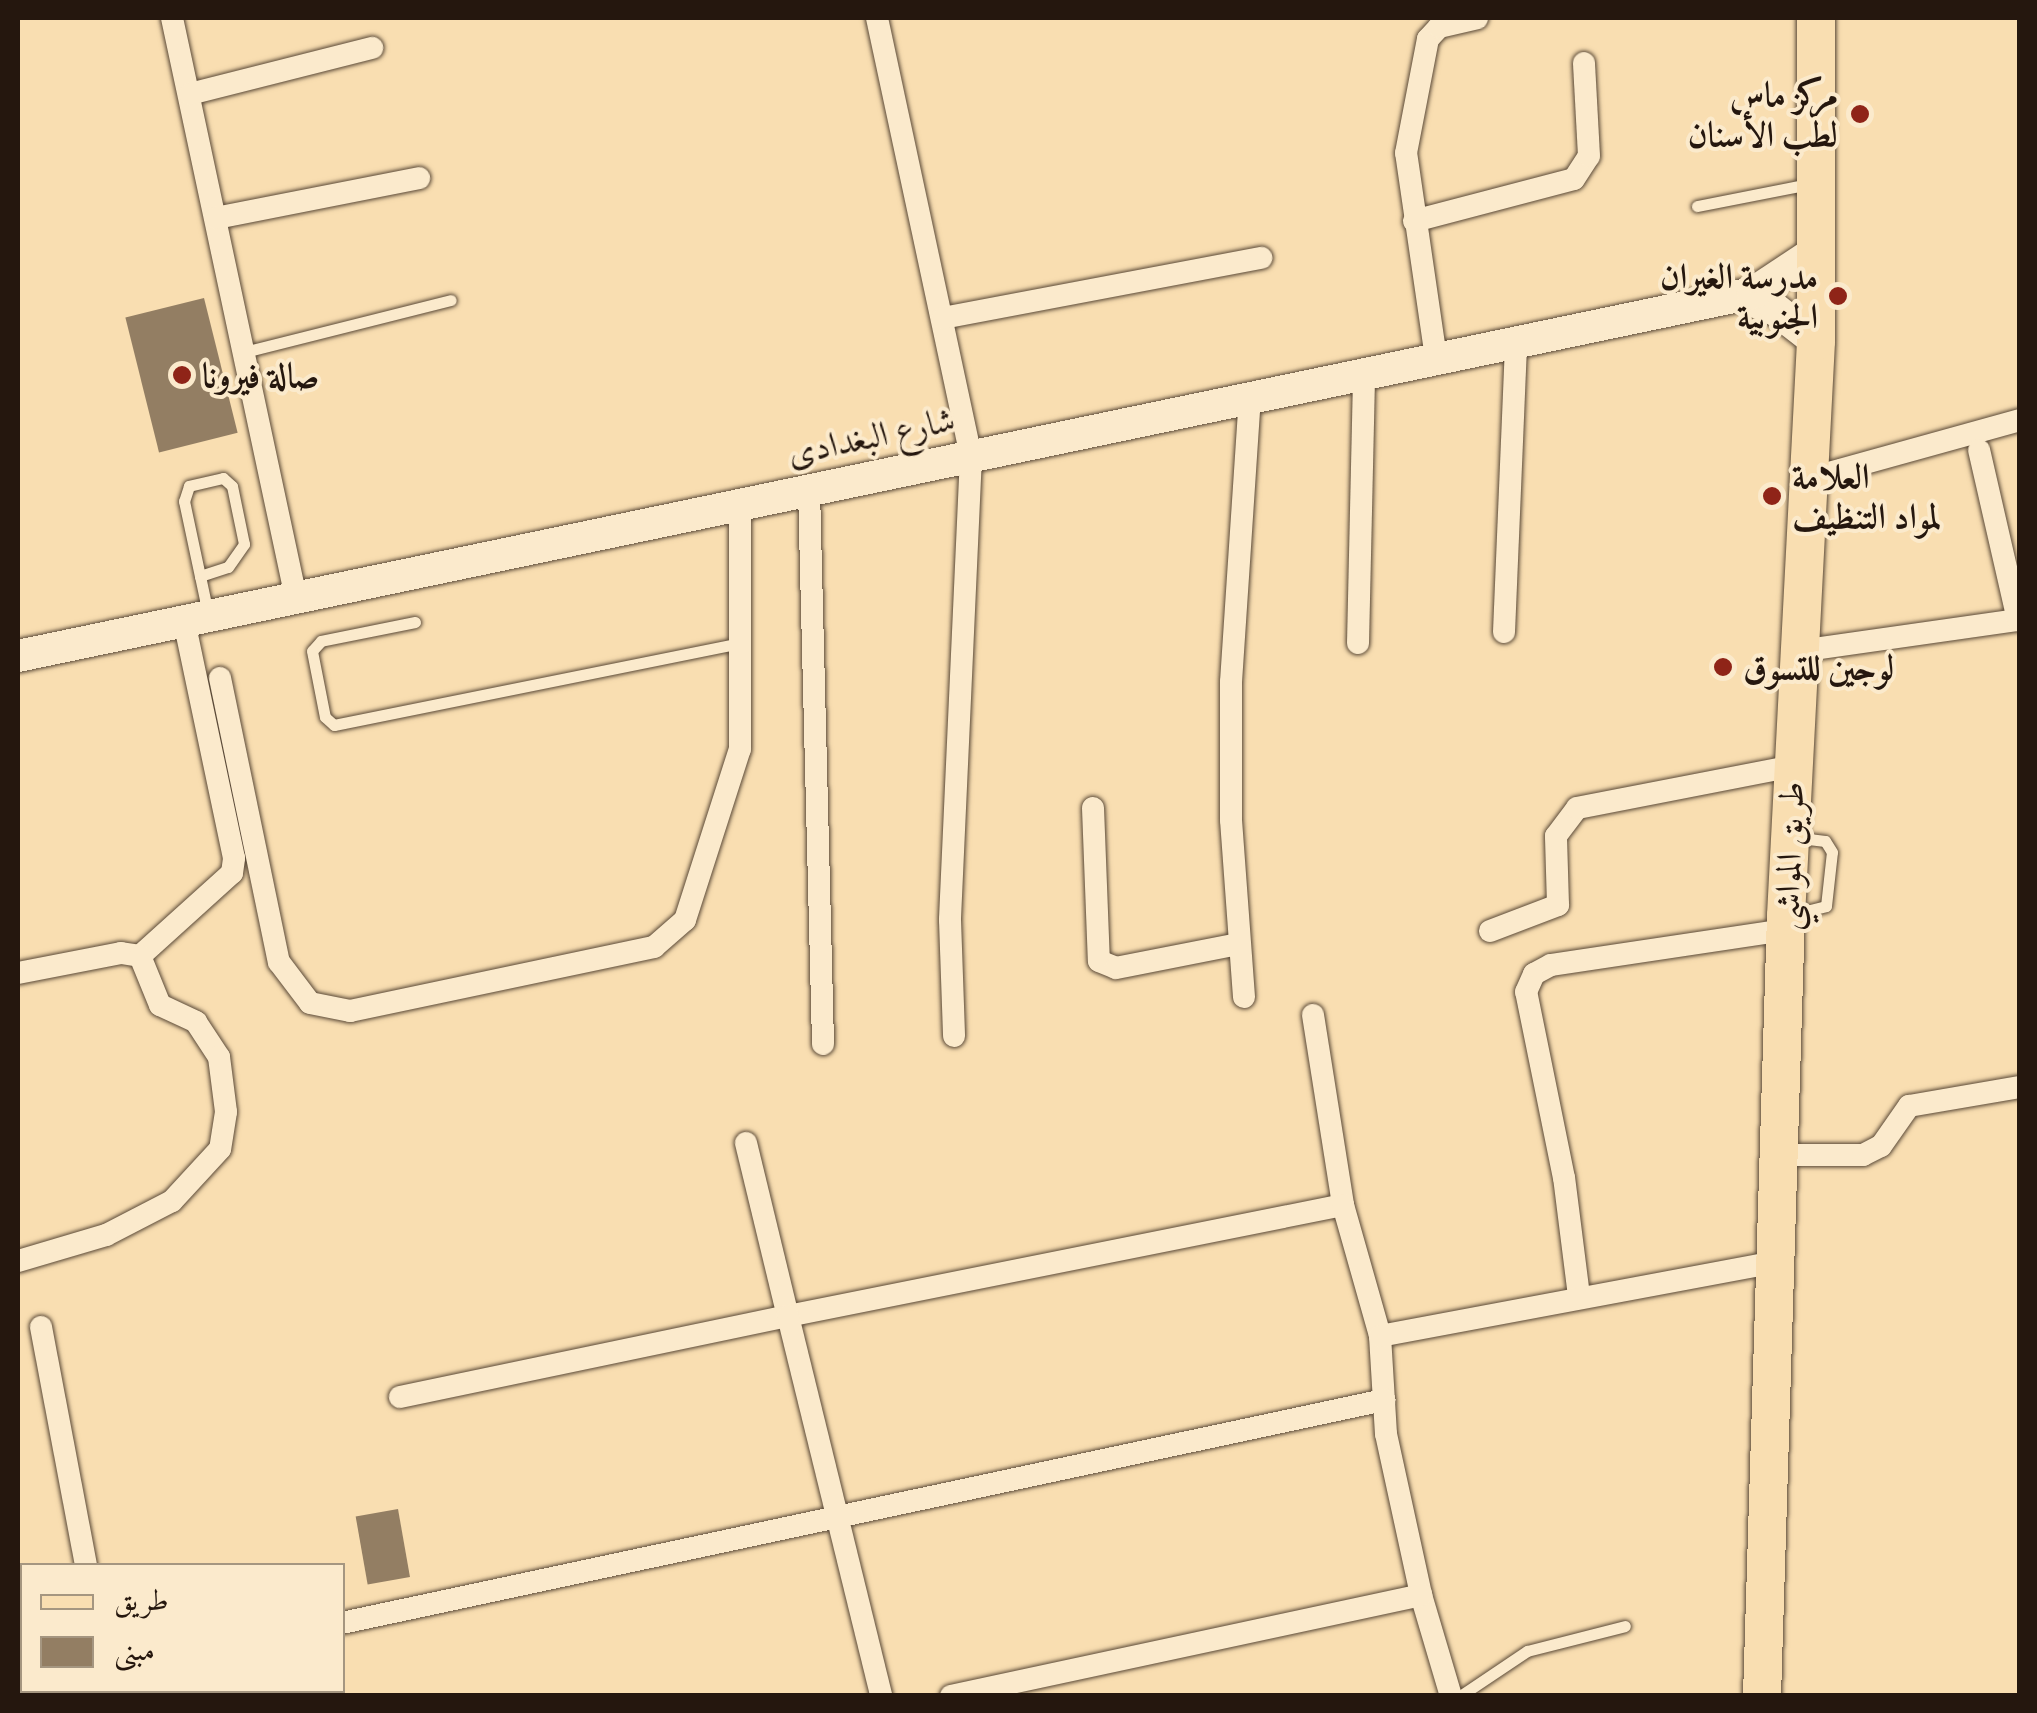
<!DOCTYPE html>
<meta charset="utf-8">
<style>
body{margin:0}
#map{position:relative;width:2037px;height:1713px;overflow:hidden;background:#f9deb1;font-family:"Gentium Book Plus",Amiri,serif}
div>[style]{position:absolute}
.building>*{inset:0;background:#937e63;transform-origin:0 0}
.roads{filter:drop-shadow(0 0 2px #5a4937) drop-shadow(0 0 2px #5a4937)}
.lane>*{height:11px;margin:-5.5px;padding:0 5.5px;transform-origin:5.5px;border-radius:5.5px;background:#fbeacc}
.street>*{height:22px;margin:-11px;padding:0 11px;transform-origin:11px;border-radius:11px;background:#fbeacc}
.secondary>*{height:32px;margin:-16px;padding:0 16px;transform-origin:16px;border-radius:16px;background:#fbeacc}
.primary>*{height:38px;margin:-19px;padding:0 19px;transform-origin:19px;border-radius:19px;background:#f9deb1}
.dots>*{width:28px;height:28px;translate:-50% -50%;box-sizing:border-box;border:5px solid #fbeacc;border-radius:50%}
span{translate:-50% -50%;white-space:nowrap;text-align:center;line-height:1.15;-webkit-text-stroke:8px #fbeacc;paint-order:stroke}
.poi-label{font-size:35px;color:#25170e;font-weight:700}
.right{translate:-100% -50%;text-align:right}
.left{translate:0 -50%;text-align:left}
.street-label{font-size:35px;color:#25170e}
.frame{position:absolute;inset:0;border:20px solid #25170e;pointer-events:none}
.legend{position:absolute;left:20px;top:1563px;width:325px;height:130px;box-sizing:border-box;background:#fbeacc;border:2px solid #a59680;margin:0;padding:12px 18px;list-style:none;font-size:30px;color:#25170e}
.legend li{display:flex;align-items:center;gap:20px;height:50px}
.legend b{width:50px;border:2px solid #a59680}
</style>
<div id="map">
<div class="building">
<div style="left:204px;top:298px;width:139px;height:81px;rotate:76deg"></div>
<div style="left:398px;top:1509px;width:69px;height:43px;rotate:80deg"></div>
</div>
<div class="roads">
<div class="lane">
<div style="left:1697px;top:206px;width:114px;rotate:-11.1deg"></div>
<div style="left:244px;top:352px;width:213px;rotate:-14.1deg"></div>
<div style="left:200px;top:576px;width:29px;rotate:-18deg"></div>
<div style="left:228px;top:567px;width:28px;rotate:-55deg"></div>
<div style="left:244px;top:544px;width:59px;rotate:-101.7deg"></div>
<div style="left:232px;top:486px;width:12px;rotate:-138deg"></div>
<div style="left:223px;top:478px;width:35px;rotate:167deg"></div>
<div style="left:189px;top:486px;width:16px;rotate:108deg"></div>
<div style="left:184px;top:501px;width:77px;rotate:78deg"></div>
<div style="left:200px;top:576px;width:39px;rotate:78deg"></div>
<div style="left:415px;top:622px;width:96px;rotate:168.6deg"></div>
<div style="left:321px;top:641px;width:13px;rotate:132deg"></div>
<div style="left:312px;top:651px;width:67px;rotate:78.9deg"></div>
<div style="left:325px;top:717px;width:12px;rotate:42deg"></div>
<div style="left:334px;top:725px;width:414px;rotate:-11.4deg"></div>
<div style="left:1790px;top:915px;width:37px;rotate:-14deg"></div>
<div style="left:1826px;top:906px;width:54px;rotate:-83.7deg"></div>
<div style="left:1832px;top:852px;width:13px;rotate:-122deg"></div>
<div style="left:1825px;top:841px;width:31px;rotate:-173deg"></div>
<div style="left:1460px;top:1696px;width:81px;rotate:-33.9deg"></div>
<div style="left:1527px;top:1651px;width:101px;rotate:-14.3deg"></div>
</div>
<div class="street">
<div style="left:172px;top:18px;width:593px;rotate:77.93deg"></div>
<div style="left:877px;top:18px;width:448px;rotate:77.9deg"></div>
<div style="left:971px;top:456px;width:464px;rotate:92.6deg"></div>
<div style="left:950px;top:920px;width:116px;rotate:88deg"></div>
<div style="left:190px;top:94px;width:188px;rotate:-14.2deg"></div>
<div style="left:216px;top:218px;width:207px;rotate:-11.1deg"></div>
<div style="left:1414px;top:221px;width:165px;rotate:-14.7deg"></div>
<div style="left:1574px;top:179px;width:27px;rotate:-57deg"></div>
<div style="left:1589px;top:156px;width:93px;rotate:-93.1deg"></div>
<div style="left:943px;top:318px;width:324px;rotate:-10.7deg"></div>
<div style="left:1436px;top:358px;width:207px;rotate:-98.3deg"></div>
<div style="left:1406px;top:153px;width:116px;rotate:-79.1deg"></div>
<div style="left:1428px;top:39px;width:16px;rotate:-47deg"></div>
<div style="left:1439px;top:27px;width:39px;rotate:-13deg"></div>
<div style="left:1804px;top:480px;width:224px;rotate:-15.5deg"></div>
<div style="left:809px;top:490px;width:554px;rotate:88.55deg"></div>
<div style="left:1504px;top:632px;width:291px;rotate:-87.6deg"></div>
<div style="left:1358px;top:643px;width:270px;rotate:-88.7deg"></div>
<div style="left:1799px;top:651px;width:221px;rotate:-8.1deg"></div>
<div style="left:2018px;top:620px;width:174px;rotate:-102.9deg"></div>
<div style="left:220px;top:678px;width:290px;rotate:78.3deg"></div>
<div style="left:279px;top:962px;width:51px;rotate:52.9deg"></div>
<div style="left:310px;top:1003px;width:41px;rotate:11.3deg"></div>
<div style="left:350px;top:1011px;width:311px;rotate:-11.9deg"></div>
<div style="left:654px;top:947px;width:41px;rotate:-41.1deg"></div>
<div style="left:685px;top:920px;width:180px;rotate:-72.2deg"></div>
<div style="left:740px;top:749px;width:245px;rotate:-90deg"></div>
<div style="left:1093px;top:808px;width:153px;rotate:87.8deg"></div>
<div style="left:1099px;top:961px;width:18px;rotate:22deg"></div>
<div style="left:1116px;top:968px;width:124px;rotate:-11.1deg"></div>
<div style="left:1490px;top:931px;width:73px;rotate:-20.9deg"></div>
<div style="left:1558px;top:905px;width:69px;rotate:-91.7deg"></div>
<div style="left:1556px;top:836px;width:35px;rotate:-53deg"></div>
<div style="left:1577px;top:808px;width:220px;rotate:-11deg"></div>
<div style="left:140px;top:956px;width:124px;rotate:-42.1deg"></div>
<div style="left:232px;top:873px;width:15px;rotate:-82deg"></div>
<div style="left:234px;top:858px;width:242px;rotate:-101.9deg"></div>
<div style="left:18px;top:973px;width:105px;rotate:-11deg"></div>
<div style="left:121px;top:953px;width:19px;rotate:9deg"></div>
<div style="left:140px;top:956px;width:53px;rotate:67.8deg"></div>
<div style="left:160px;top:1005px;width:40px;rotate:25deg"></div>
<div style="left:196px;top:1022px;width:42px;rotate:56.7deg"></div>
<div style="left:219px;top:1057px;width:55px;rotate:82.7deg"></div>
<div style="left:226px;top:1112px;width:37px;rotate:99deg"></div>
<div style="left:220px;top:1149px;width:71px;rotate:132.7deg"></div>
<div style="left:172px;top:1201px;width:74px;rotate:152.7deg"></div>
<div style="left:106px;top:1235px;width:92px;rotate:163.5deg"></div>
<div style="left:1244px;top:997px;width:177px;rotate:-94.2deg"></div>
<div style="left:1231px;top:820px;width:138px;rotate:-90deg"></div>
<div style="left:1231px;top:682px;width:284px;rotate:-86.2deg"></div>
<div style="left:1313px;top:1015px;width:192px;rotate:81deg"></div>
<div style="left:746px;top:1143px;width:178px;rotate:76.4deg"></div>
<div style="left:788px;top:1316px;width:566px;rotate:-11.31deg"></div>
<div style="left:1343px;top:1205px;width:136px;rotate:74.2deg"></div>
<div style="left:1380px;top:1336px;width:98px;rotate:86.5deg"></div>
<div style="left:1386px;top:1434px;width:165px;rotate:77.7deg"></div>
<div style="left:1421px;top:1595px;width:105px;rotate:73.5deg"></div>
<div style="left:1778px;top:1155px;width:85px"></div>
<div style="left:1863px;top:1155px;width:20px;rotate:-27deg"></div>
<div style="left:1881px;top:1146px;width:49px;rotate:-55deg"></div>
<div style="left:1909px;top:1106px;width:113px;rotate:-9.7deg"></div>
<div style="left:1579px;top:1296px;width:119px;rotate:-97.2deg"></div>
<div style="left:1564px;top:1178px;width:190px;rotate:-101.5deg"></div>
<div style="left:1526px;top:992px;width:20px;rotate:-66deg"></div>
<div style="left:1534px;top:974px;width:19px;rotate:-28deg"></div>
<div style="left:1551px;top:965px;width:238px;rotate:-8.5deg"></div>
<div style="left:41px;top:1327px;width:243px;rotate:79.3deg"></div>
<div style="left:1380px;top:1336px;width:403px;rotate:-10.6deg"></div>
<div style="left:400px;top:1397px;width:396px;rotate:-11.8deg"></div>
<div style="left:788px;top:1316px;width:391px;rotate:76.2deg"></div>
<div style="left:342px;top:1623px;width:1066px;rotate:-12.08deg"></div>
<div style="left:18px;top:1693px;width:10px;rotate:-17deg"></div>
<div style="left:951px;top:1696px;width:481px;rotate:-12.1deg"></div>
</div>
<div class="secondary">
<div style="left:1741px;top:296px;width:38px;rotate:22deg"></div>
<div style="left:1776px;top:310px;width:51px;rotate:37.8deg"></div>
<div style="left:18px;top:656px;width:1773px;rotate:-11.82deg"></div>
<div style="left:1753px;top:293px;width:78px;rotate:-33.5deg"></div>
</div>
<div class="primary">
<div style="left:1762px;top:1696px;width:780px;rotate:-88.24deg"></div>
<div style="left:1786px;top:916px;width:576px;rotate:-87.01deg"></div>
<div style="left:1816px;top:341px;width:323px;rotate:-90deg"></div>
</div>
</div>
<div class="dots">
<div style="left:1860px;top:114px;background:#8f2418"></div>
<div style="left:1838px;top:296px;background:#8f2418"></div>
<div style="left:182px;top:375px;background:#8f2418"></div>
<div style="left:1772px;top:496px;background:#8f2418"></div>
<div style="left:1723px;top:667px;background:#8f2418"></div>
</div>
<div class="poi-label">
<span class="right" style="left:1838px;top:114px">مركز ماس<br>لطب الأسنان</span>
<span class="right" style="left:1818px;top:296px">مدرسة الغيران<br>الجنوبية</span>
<span class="left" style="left:202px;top:375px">صالة فيرونا</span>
<span class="left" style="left:1792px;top:496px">العلامة<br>لمواد التنظيف</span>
<span class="left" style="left:1743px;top:667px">لوجين للتسوق</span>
</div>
<div class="street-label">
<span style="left:871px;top:436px;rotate:-12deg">شارع البغدادى</span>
<span style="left:1789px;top:856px;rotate:-88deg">طريق المواشي</span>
</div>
<div class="frame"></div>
<ul class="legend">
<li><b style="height:12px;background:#f9deb1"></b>طريق</li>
<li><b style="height:28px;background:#937e63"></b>مبنى</li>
</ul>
</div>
